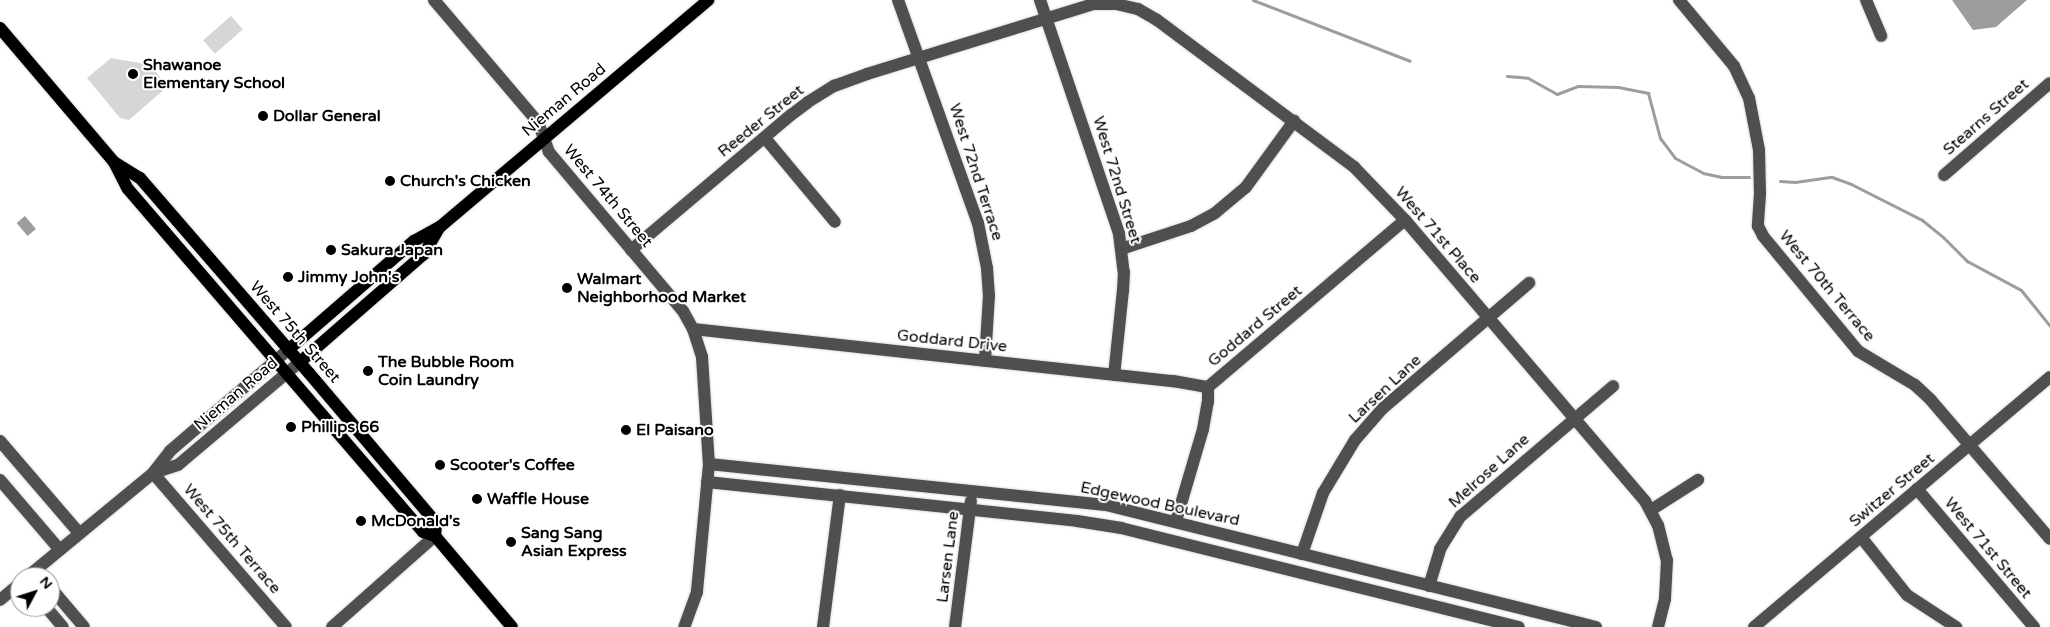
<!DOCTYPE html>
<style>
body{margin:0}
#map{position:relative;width:2050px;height:627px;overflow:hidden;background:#fff;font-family:"Varela Round",sans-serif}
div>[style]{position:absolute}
.green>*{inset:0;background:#d6d6d6;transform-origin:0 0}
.water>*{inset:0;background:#9d9d9d;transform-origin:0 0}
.stream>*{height:3px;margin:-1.5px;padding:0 1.5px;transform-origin:1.5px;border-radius:1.5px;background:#9d9d9d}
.roads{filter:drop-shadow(0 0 1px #dbdbdb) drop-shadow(0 0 1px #dbdbdb)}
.minor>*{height:12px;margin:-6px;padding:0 6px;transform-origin:6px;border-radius:6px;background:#4f4f4f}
.major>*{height:12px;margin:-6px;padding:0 6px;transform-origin:6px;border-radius:6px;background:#000}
.dots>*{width:14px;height:14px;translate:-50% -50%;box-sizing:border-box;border:2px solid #fff;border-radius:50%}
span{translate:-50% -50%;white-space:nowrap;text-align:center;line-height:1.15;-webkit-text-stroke:4px #fff;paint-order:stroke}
.poi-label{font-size:16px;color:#000;font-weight:700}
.left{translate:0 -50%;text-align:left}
.street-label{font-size:16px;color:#000}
.north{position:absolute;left:10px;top:567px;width:50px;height:50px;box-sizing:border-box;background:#fff;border:1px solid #999;border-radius:50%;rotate:50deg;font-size:14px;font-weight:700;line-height:20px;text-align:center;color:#000}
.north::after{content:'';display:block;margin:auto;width:18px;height:22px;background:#000;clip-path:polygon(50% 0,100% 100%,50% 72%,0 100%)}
</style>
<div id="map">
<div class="green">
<div style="left:231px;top:16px;width:18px;height:37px;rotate:49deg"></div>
<div style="clip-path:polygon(111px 58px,151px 65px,167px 87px,129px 120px,120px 118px,87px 78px)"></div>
</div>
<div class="water">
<div style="clip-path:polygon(1952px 0,2027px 0,1996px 27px,1973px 30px)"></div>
<div style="left:25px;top:216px;width:17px;height:11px;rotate:50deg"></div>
</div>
<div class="stream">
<div style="left:1253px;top:0;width:168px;rotate:21.2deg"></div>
<div style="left:1507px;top:76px;width:21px;rotate:5deg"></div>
<div style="left:1528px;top:78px;width:33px;rotate:29deg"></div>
<div style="left:1557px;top:94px;width:22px;rotate:-21deg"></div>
<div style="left:1578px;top:86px;width:40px;rotate:1.4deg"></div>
<div style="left:1618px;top:87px;width:31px;rotate:11deg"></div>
<div style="left:1648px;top:93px;width:47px;rotate:75.1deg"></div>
<div style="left:1660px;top:138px;width:25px;rotate:53deg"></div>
<div style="left:1675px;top:158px;width:32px;rotate:28deg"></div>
<div style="left:1703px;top:173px;width:19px;rotate:12deg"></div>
<div style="left:1722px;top:177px;width:27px"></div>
<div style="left:1780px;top:181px;width:15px;rotate:4deg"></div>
<div style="left:1795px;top:182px;width:37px;rotate:-8deg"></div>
<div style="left:1832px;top:177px;width:20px;rotate:20deg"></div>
<div style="left:1851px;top:184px;width:80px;rotate:26.9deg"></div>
<div style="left:1922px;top:220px;width:28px;rotate:39deg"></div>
<div style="left:1944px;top:238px;width:33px;rotate:45deg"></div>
<div style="left:1967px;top:261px;width:61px;rotate:28.2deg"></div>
<div style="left:2021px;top:290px;width:46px;rotate:51.1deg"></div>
</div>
<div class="roads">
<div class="minor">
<div style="left:434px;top:0;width:160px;rotate:49.6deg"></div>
<div style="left:538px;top:122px;width:32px;rotate:70deg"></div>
<div style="left:549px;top:152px;width:208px;rotate:49.9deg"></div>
<div style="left:683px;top:311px;width:21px;rotate:61deg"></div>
<div style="left:693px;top:329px;width:29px;rotate:72deg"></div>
<div style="left:702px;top:357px;width:107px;rotate:86.3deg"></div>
<div style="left:709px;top:464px;width:129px;rotate:95.4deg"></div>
<div style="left:697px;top:592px;width:37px;rotate:110deg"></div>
<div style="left:898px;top:0;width:237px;rotate:70.3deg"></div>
<div style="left:978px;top:223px;width:46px;rotate:78.7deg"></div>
<div style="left:987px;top:268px;width:27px;rotate:86deg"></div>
<div style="left:989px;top:295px;width:66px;rotate:93.5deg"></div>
<div style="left:1040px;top:0;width:247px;rotate:71.3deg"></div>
<div style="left:1119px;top:234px;width:38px;rotate:83deg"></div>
<div style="left:1124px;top:272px;width:18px;rotate:93deg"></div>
<div style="left:1123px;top:290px;width:85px;rotate:96deg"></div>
<div style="left:1679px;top:0;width:86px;rotate:50.2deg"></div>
<div style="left:1734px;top:66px;width:35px;rotate:65deg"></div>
<div style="left:1749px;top:98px;width:53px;rotate:79.1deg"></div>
<div style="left:1759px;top:150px;width:44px;rotate:88.7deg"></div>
<div style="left:1760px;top:194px;width:32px;rotate:94deg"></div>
<div style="left:1758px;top:226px;width:11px;rotate:63deg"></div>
<div style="left:1763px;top:236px;width:149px;rotate:50.4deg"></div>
<div style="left:1858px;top:351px;width:66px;rotate:30.8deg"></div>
<div style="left:1915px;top:385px;width:21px;rotate:43deg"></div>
<div style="left:1930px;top:399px;width:184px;rotate:49.4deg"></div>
<div style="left:1866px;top:0;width:39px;rotate:67deg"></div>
<div style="left:765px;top:138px;width:109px;rotate:50.2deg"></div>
<div style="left:1944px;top:175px;width:140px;rotate:-41deg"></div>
<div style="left:1121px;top:249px;width:74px;rotate:-18.2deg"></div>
<div style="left:1191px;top:226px;width:27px;rotate:-28deg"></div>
<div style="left:1215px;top:213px;width:40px;rotate:-40deg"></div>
<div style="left:1246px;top:187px;width:82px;rotate:-54deg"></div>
<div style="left:631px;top:250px;width:209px;rotate:-40.2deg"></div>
<div style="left:791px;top:115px;width:21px;rotate:-37deg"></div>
<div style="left:808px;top:102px;width:31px;rotate:-32deg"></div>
<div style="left:834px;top:86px;width:35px;rotate:-20deg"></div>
<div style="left:867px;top:74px;width:237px;rotate:-17.2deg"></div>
<div style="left:1093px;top:4px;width:23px"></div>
<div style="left:1116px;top:4px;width:23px;rotate:13deg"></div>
<div style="left:1138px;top:9px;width:22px;rotate:30deg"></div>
<div style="left:1157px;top:20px;width:246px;rotate:36.7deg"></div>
<div style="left:1354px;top:167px;width:74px;rotate:46.1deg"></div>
<div style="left:1405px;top:220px;width:370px;rotate:49.5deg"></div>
<div style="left:1645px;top:501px;width:27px;rotate:62deg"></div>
<div style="left:1658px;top:525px;width:36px;rotate:76deg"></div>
<div style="left:1667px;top:560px;width:39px;rotate:93deg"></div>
<div style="left:1665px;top:599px;width:29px;rotate:104deg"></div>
<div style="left:693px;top:329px;width:483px;rotate:6.2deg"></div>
<div style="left:1173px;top:381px;width:36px;rotate:10deg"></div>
<div style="left:0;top:441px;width:121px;rotate:49.3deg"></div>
<div style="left:709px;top:464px;width:399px;rotate:5.9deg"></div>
<div style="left:1106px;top:505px;width:505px;rotate:13.98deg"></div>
<div style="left:153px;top:473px;width:203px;rotate:49.2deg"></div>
<div style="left:153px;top:473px;width:26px;rotate:-18deg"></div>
<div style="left:178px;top:465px;width:160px;rotate:-40.2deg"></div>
<div style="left:0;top:480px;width:92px;rotate:49.4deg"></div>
<div style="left:707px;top:482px;width:372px;rotate:6deg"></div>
<div style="left:1077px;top:521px;width:45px;rotate:9deg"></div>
<div style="left:1121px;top:528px;width:410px;rotate:14deg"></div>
<div style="left:1917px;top:489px;width:181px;rotate:49.7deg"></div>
<div style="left:1651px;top:510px;width:56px;rotate:-32.6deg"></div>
<div style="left:1176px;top:521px;width:96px;rotate:-73.6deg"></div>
<div style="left:1203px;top:429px;width:27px;rotate:-80deg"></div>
<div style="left:1208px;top:402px;width:15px;rotate:-90deg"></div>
<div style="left:1208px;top:387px;width:258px;rotate:-40.3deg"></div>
<div style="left:1861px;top:537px;width:74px;rotate:51.6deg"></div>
<div style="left:1907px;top:595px;width:59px;rotate:33.1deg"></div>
<div style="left:1302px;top:554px;width:65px;rotate:-71deg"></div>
<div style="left:1323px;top:493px;width:62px;rotate:-58.9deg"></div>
<div style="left:1355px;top:440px;width:41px;rotate:-48.9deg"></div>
<div style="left:1382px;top:409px;width:194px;rotate:-40.6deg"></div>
<div style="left:27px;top:577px;width:163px;rotate:-39.5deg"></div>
<div style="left:153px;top:473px;width:28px;rotate:-52deg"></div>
<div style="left:170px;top:451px;width:155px;rotate:-40.6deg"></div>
<div style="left:1429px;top:586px;width:39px;rotate:-73deg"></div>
<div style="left:1440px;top:549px;width:39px;rotate:-58deg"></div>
<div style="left:1461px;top:516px;width:200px;rotate:-40.5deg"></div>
<div style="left:50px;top:587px;width:52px;rotate:49.6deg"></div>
<div style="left:0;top:600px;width:26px;rotate:-40deg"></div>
<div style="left:46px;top:607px;width:26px;rotate:50deg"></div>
<div style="left:332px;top:627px;width:137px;rotate:-41.5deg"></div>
<div style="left:823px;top:627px;width:133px;rotate:-82.7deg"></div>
<div style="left:955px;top:627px;width:127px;rotate:-82.8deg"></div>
<div style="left:1754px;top:627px;width:387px;rotate:-40.2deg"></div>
</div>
<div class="major">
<div style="left:0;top:28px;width:176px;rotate:49.6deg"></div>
<div style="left:114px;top:162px;width:30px;rotate:63deg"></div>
<div style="left:128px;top:189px;width:452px;rotate:49.3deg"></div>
<div style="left:423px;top:532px;width:13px;rotate:18deg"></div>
<div style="left:435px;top:536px;width:119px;rotate:49.8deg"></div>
<div style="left:114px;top:162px;width:31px;rotate:32deg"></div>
<div style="left:140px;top:178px;width:258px;rotate:49.1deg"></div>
<div style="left:309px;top:373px;width:197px;rotate:49.7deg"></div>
<div style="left:436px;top:523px;width:13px;rotate:94deg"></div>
<div style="left:288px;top:350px;width:167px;rotate:-40.9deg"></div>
<div style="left:414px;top:241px;width:31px;rotate:-29deg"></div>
<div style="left:441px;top:226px;width:350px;rotate:-40.2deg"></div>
<div style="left:300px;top:362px;width:164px;rotate:-41.1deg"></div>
<div style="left:424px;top:254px;width:30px;rotate:-60deg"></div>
</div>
</div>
<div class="dots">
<div style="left:133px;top:74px;background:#000"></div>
<div style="left:263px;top:116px;background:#000"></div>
<div style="left:390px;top:181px;background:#000"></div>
<div style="left:331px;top:250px;background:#000"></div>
<div style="left:288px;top:277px;background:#000"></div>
<div style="left:567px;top:288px;background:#000"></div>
<div style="left:368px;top:371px;background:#000"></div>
<div style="left:291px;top:427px;background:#000"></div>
<div style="left:626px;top:430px;background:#000"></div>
<div style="left:440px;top:465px;background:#000"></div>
<div style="left:477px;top:499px;background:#000"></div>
<div style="left:361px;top:521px;background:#000"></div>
<div style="left:511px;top:542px;background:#000"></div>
</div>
<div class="poi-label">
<span class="left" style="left:143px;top:74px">Shawanoe<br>Elementary School</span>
<span class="left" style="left:273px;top:116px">Dollar General</span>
<span class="left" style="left:400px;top:181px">Church's Chicken</span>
<span class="left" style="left:341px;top:250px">Sakura Japan</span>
<span class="left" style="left:298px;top:277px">Jimmy John's</span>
<span class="left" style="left:577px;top:288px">Walmart<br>Neighborhood Market</span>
<span class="left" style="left:378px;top:371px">The Bubble Room<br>Coin Laundry</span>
<span class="left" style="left:301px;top:427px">Phillips 66</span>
<span class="left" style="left:636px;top:430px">El Paisano</span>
<span class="left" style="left:450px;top:465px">Scooter's Coffee</span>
<span class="left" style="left:487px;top:499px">Waffle House</span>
<span class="left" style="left:371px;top:521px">McDonald's</span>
<span class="left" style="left:521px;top:542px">Sang Sang<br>Asian Express</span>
</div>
<div class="street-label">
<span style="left:564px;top:100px;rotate:-40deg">Nieman Road</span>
<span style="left:1986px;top:117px;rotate:-41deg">Stearns Street</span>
<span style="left:761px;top:121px;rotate:-39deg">Reeder Street</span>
<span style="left:976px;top:172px;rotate:72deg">West 72nd Terrace</span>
<span style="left:1117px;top:180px;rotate:73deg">West 72nd Street</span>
<span style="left:608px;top:196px;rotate:50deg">West 74th Street</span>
<span style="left:1438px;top:235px;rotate:49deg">West 71st Place</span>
<span style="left:1827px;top:286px;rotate:50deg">West 70th Terrace</span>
<span style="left:1255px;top:326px;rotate:-40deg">Goddard Street</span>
<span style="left:295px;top:332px;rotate:49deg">West 75th Street</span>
<span style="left:952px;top:341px;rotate:6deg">Goddard Drive</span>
<span style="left:1385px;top:389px;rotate:-43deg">Larsen Lane</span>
<span style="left:236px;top:394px;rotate:-40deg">Nieman Road</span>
<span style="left:1489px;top:471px;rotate:-42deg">Melrose Lane</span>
<span style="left:1892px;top:490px;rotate:-40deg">Switzer Street</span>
<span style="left:1160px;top:504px;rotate:12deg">Edgewood Boulevard</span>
<span style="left:232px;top:539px;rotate:49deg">West 75th Terrace</span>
<span style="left:1988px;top:548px;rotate:50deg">West 71st Street</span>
<span style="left:948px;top:557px;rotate:-83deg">Larsen Lane</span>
</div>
<div class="north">N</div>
</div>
